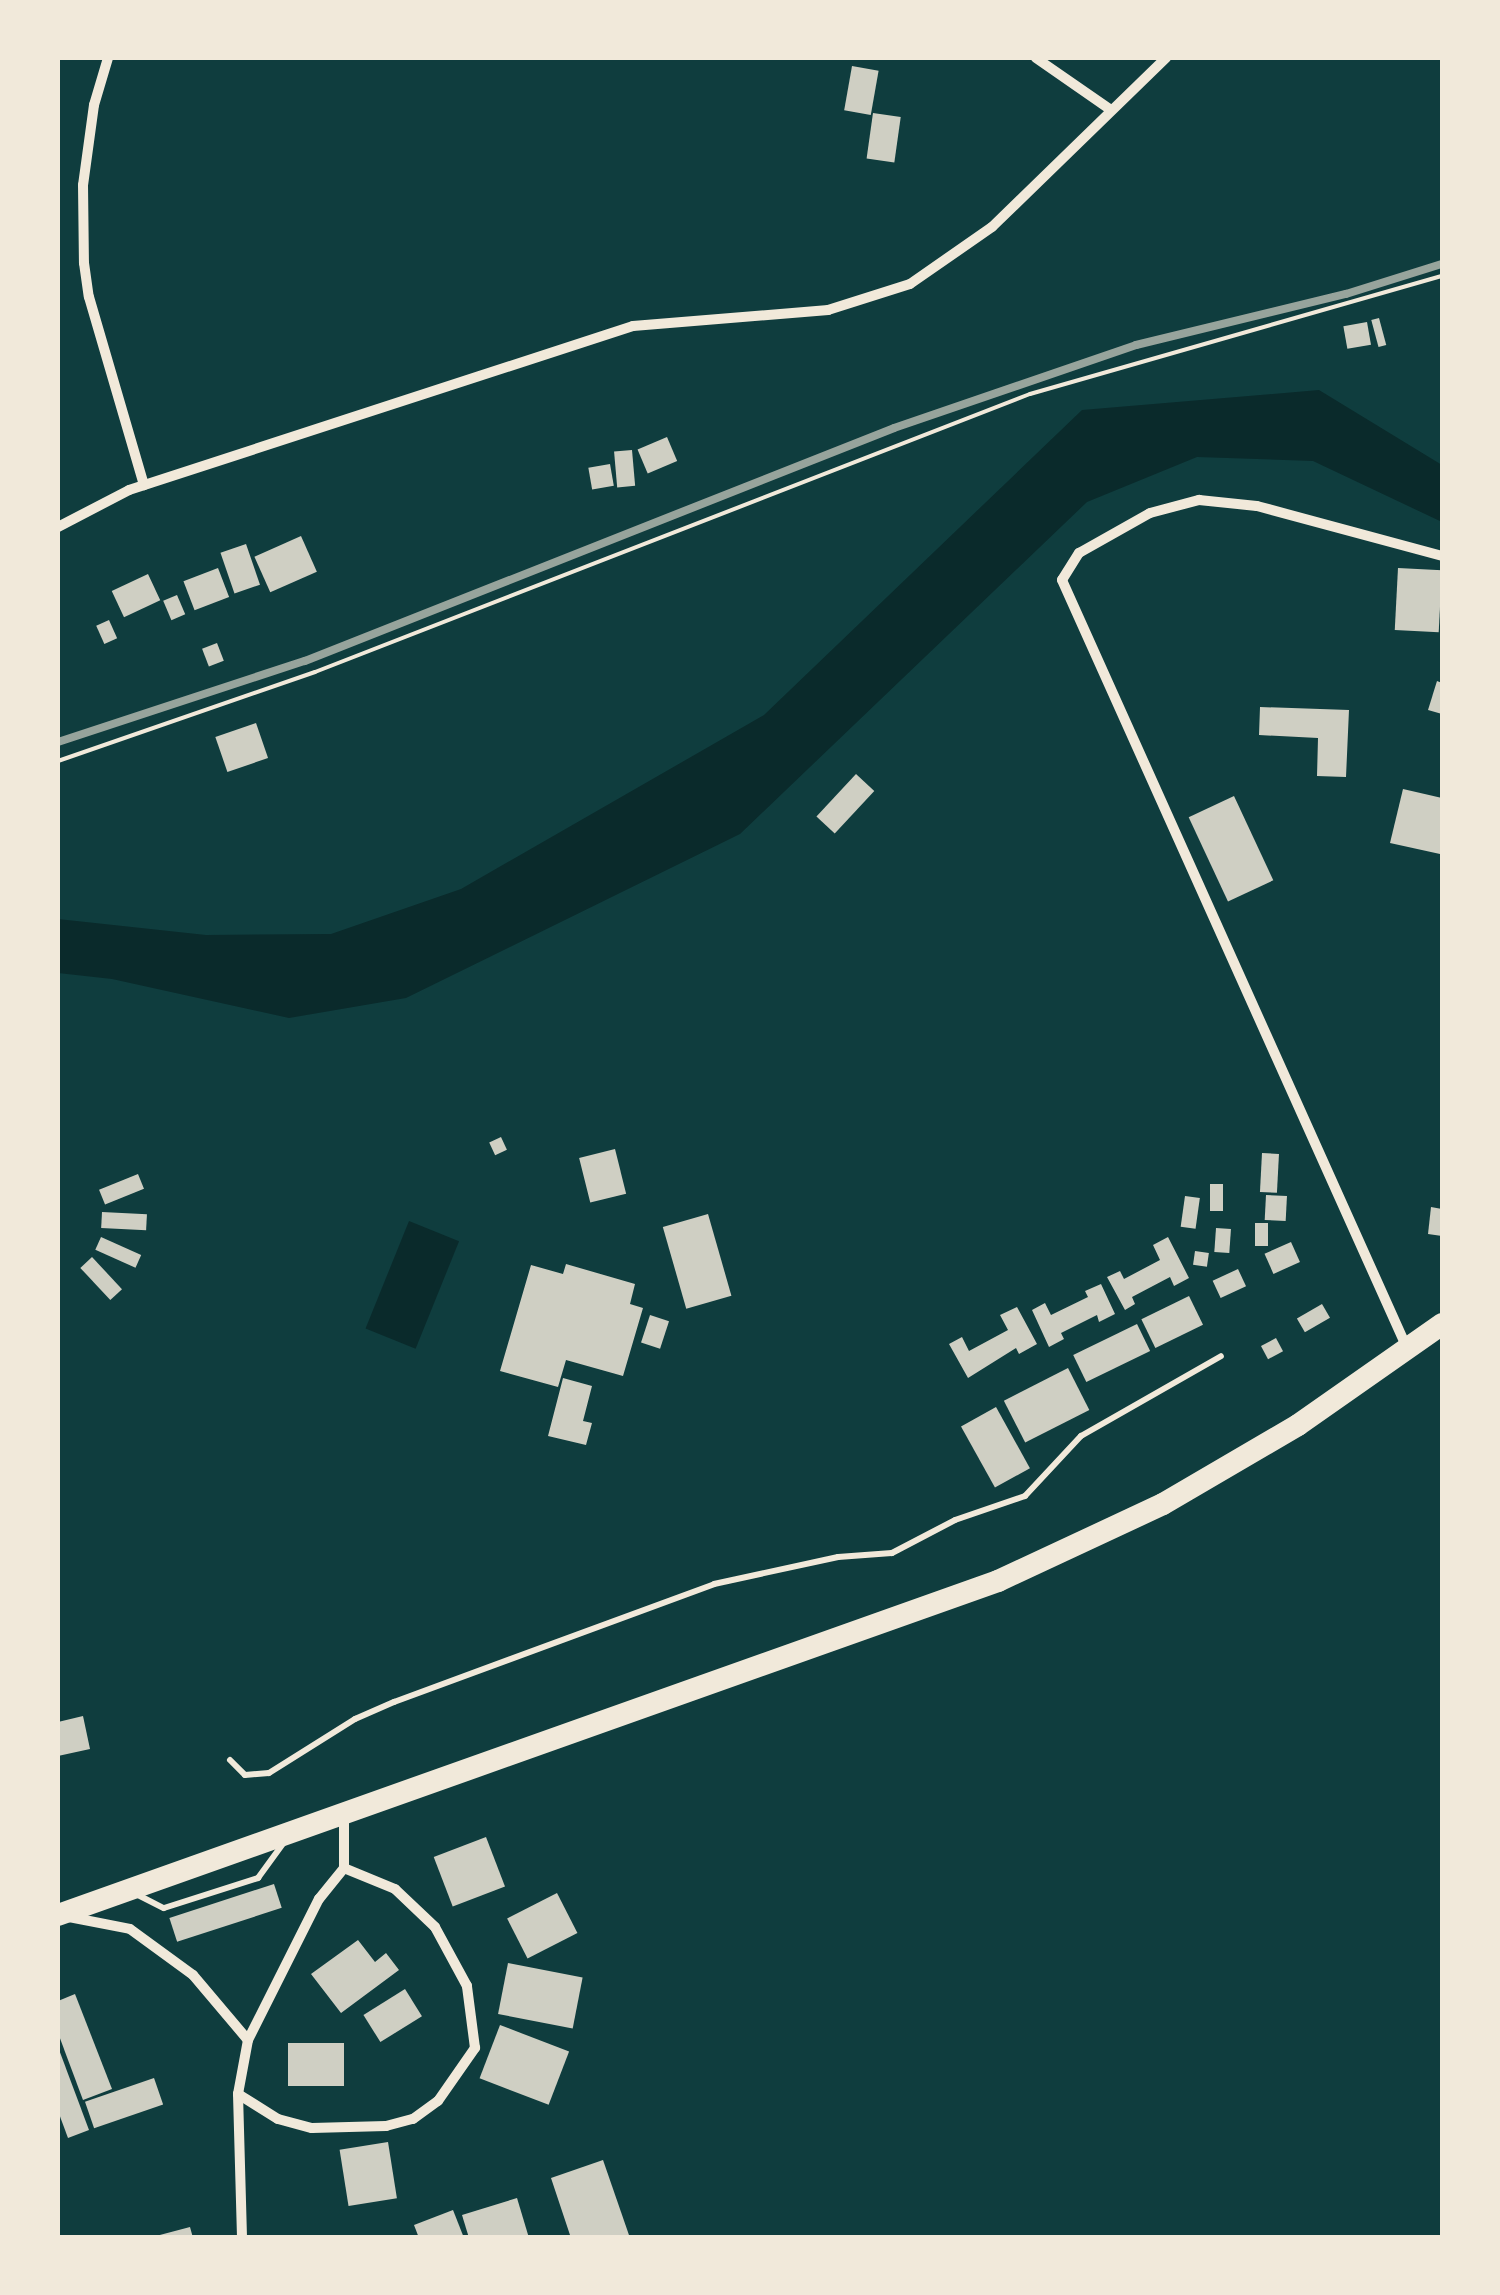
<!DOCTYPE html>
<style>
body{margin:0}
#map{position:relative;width:1500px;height:2295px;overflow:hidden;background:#0f3d3e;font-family:"Zilla Slab",serif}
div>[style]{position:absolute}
.water>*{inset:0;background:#0a2a2b;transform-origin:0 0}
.building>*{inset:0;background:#cfcfc3;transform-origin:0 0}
.path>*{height:4px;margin:-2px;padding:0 2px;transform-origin:2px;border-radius:2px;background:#f1e9da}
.service>*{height:6px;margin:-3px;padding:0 3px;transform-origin:3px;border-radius:3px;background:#f1e9da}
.minor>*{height:10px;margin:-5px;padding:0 5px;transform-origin:5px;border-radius:5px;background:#f1e9da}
.trunk>*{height:22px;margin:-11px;padding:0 11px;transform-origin:11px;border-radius:11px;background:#f1e9da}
.rail>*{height:8px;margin:-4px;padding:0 4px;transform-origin:4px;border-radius:4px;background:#97a49c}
span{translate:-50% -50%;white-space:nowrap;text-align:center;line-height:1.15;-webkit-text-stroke:8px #f1e9da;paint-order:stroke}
.frame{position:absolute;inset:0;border:60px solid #f1e9da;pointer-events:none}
</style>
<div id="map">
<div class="water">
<div style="clip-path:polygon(1319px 390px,1442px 465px,1442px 522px,1313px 461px,1197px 457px,1087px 502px,740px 834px,406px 998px,289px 1018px,112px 979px,58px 973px,58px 919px,206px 935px,331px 934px,461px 889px,764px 715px,1082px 410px)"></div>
<div style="left:409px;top:1221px;width:54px;height:116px;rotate:22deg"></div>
</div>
<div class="building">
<div style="left:852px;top:66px;width:27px;height:45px;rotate:10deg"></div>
<div style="left:873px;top:113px;width:28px;height:46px;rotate:8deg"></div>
<div style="left:1379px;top:318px;width:28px;height:8px;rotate:75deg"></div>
<div style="left:1367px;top:322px;width:23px;height:24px;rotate:80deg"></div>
<div style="left:667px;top:437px;width:26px;height:32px;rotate:67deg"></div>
<div style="left:632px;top:450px;width:36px;height:18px;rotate:85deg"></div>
<div style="left:610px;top:464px;width:22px;height:22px;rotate:80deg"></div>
<div style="left:301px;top:536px;width:39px;height:51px;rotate:66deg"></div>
<div style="left:246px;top:544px;width:43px;height:27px;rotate:71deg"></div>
<div style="left:218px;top:568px;width:31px;height:37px;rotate:69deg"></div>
<div style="left:1398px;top:568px;width:44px;height:62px;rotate:3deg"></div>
<div style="left:148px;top:574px;width:29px;height:40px;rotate:65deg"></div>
<div style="left:177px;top:595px;width:21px;height:15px;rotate:67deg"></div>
<div style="left:109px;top:620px;width:20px;height:14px;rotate:66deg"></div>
<div style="left:217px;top:643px;width:19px;height:16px;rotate:69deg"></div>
<div style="clip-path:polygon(1437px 681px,1442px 683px,1442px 714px,1428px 710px)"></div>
<div style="clip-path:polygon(1260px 707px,1349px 710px,1346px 777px,1317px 776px,1318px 738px,1259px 735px)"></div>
<div style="left:256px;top:723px;width:37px;height:43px;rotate:71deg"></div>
<div style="left:856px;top:774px;width:25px;height:58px;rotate:43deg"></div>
<div style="clip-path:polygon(1403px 789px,1442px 798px,1440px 854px,1390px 843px)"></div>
<div style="left:1234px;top:796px;width:93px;height:50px;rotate:65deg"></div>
<div style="left:501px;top:1137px;width:14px;height:13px;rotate:65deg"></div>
<div style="left:615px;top:1149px;width:46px;height:37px;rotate:76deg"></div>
<div style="left:1262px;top:1153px;width:17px;height:39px;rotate:3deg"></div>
<div style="left:138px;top:1174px;width:16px;height:42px;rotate:68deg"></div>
<div style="left:1210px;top:1184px;width:13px;height:27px"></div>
<div style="left:1266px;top:1195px;width:21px;height:25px;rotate:3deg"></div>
<div style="left:1185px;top:1196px;width:15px;height:31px;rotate:8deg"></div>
<div style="clip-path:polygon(1431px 1207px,1442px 1209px,1442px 1236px,1428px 1234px)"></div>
<div style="left:102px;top:1212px;width:45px;height:16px;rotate:3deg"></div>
<div style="left:708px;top:1214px;width:85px;height:47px;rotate:74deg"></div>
<div style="left:1255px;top:1223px;width:13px;height:23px"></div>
<div style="left:1216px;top:1228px;width:15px;height:24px;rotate:4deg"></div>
<div style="left:101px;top:1237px;width:44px;height:14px;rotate:24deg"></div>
<div style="clip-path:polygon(1168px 1237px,1189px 1278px,1174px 1286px,1170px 1277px,1132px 1297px,1135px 1304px,1125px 1310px,1107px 1277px,1120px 1271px,1124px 1279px,1160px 1260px,1153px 1245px)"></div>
<div style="left:1291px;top:1242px;width:22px;height:29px;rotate:66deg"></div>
<div style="left:1195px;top:1251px;width:14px;height:14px;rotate:8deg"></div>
<div style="left:92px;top:1257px;width:44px;height:16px;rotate:47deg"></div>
<div style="clip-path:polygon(566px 1264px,635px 1284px,630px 1304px,643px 1308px,623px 1376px,566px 1360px,558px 1387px,500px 1371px,531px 1265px,563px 1274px)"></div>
<div style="left:1238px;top:1269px;width:19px;height:28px;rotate:65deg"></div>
<div style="clip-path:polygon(1101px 1284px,1115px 1314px,1099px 1322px,1097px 1315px,1061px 1333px,1064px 1339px,1049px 1347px,1032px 1310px,1045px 1303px,1051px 1315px,1088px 1297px,1085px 1291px)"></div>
<div style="left:1189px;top:1296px;width:32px;height:53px;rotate:64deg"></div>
<div style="left:1322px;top:1304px;width:16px;height:29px;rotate:60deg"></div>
<div style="clip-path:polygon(1017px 1307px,1037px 1344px,1019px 1354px,1016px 1348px,968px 1378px,949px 1344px,962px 1337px,969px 1351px,1008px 1330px,1000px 1315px)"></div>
<div style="left:650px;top:1315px;width:20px;height:29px;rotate:18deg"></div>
<div style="left:1137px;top:1324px;width:30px;height:71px;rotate:64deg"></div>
<div style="left:1276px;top:1338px;width:15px;height:17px;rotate:62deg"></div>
<div style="left:1068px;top:1368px;width:47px;height:72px;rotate:63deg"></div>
<div style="clip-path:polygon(563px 1378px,592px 1386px,583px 1421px,592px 1423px,586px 1445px,548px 1436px)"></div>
<div style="left:996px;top:1407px;width:70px;height:40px;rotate:61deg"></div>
<div style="clip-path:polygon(83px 1716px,90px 1749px,58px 1756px,58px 1722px)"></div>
<div style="left:486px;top:1837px;width:53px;height:56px;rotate:69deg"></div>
<div style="left:274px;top:1884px;width:25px;height:110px;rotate:72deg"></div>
<div style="left:557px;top:1893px;width:45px;height:56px;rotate:63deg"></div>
<div style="clip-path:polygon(358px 1940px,375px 1962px,386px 1953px,399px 1970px,341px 2013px,311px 1974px)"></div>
<div style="left:508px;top:1963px;width:76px;height:52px;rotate:11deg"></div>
<div style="left:405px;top:1989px;width:32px;height:49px;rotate:58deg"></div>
<div style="clip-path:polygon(75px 1994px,112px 2089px,83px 2100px,58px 2033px,58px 2001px)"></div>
<div style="left:500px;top:2025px;width:74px;height:57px;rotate:21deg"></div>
<div style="left:288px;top:2043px;width:56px;height:43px"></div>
<div style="clip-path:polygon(58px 2047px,89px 2130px,68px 2138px,58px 2111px)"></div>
<div style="left:154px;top:2078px;width:28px;height:73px;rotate:71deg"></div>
<div style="left:388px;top:2142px;width:57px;height:49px;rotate:81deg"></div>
<div style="clip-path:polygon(603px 2160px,630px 2238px,571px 2238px,551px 2178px)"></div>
<div style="clip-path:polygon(517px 2198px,529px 2238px,469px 2238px,462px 2215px)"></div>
<div style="clip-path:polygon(453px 2210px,464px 2238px,419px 2238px,414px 2225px)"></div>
<div style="clip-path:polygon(190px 2227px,193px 2238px,156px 2238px,156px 2236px)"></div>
</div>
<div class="path">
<div style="left:58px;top:761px;width:272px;rotate:-19.1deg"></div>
<div style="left:315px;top:672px;width:767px;rotate:-21.25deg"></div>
<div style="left:1030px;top:394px;width:429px;rotate:-16deg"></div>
</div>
<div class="service">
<div style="left:230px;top:1760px;width:21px;rotate:45deg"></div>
<div style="left:245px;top:1775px;width:24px;rotate:-5deg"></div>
<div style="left:269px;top:1773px;width:102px;rotate:-32.1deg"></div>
<div style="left:355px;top:1719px;width:43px;rotate:-23.6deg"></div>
<div style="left:394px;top:1702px;width:341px;rotate:-20.2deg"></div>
<div style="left:714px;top:1584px;width:127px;rotate:-12.3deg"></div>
<div style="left:838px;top:1557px;width:54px;rotate:-4.2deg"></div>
<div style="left:892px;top:1553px;width:71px;rotate:-27.6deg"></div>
<div style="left:955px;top:1520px;width:74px;rotate:-18.9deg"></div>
<div style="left:1025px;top:1496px;width:82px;rotate:-47deg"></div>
<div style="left:1081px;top:1436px;width:161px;rotate:-29.7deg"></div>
<div style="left:136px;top:1894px;width:31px;rotate:27deg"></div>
<div style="left:164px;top:1908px;width:99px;rotate:-17.7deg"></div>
<div style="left:258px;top:1878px;width:46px;rotate:-53.9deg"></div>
</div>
<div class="minor">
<div style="left:108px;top:58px;width:49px;rotate:106.6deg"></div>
<div style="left:94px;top:105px;width:81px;rotate:97.8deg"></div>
<div style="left:83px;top:185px;width:78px;rotate:89.3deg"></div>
<div style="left:84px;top:263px;width:34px;rotate:82deg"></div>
<div style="left:89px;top:297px;width:196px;rotate:73.7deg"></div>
<div style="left:1036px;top:58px;width:91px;rotate:34.7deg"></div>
<div style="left:58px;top:527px;width:80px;rotate:-27.5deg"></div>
<div style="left:129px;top:490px;width:530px;rotate:-18.02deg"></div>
<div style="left:633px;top:326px;width:196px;rotate:-4.7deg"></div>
<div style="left:828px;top:310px;width:86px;rotate:-17.6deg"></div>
<div style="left:910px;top:284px;width:100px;rotate:-34.8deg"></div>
<div style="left:992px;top:227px;width:243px;rotate:-44.2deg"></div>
<div style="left:1407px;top:1348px;width:842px;rotate:-114.19deg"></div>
<div style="left:1062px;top:580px;width:32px;rotate:-58deg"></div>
<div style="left:1079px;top:553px;width:81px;rotate:-29.4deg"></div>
<div style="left:1150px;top:513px;width:51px;rotate:-14.9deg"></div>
<div style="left:1199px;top:500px;width:58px;rotate:5.9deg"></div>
<div style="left:1257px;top:506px;width:192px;rotate:15.1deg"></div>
<div style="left:69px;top:1917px;width:62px;rotate:11.1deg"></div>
<div style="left:130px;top:1929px;width:78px;rotate:36.1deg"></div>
<div style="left:193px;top:1975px;width:85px;rotate:49.8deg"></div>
<div style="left:248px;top:2040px;width:55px;rotate:100.5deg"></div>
<div style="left:238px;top:2094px;width:144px;rotate:88.4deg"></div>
<div style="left:248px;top:2040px;width:158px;rotate:-63.3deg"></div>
<div style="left:319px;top:1899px;width:40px;rotate:-51deg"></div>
<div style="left:344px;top:1868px;width:55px;rotate:-90deg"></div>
<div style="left:238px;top:2094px;width:47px;rotate:32deg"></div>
<div style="left:278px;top:2119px;width:35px;rotate:15deg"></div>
<div style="left:312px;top:2128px;width:74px;rotate:-1.5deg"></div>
<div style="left:386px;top:2126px;width:28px;rotate:-15deg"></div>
<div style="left:413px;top:2119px;width:31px;rotate:-36deg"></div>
<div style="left:438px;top:2101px;width:65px;rotate:-55.1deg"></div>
<div style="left:475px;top:2048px;width:63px;rotate:-97.4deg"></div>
<div style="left:467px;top:1986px;width:67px;rotate:-118.5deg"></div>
<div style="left:435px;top:1927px;width:55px;rotate:-136.5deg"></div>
<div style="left:395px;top:1889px;width:55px;rotate:-157.6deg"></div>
</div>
<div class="trunk">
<div style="left:58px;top:1915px;width:998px;rotate:-19.56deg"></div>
<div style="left:998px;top:1581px;width:182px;rotate:-25deg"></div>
<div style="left:1163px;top:1504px;width:156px;rotate:-30.3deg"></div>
<div style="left:1298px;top:1425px;width:176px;rotate:-35deg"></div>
</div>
<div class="rail">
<div style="left:58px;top:742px;width:260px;rotate:-18.2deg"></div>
<div style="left:305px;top:661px;width:633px;rotate:-21.58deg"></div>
<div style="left:894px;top:428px;width:256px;rotate:-18.9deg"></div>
<div style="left:1136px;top:345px;width:216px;rotate:-13.7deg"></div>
<div style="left:1346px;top:294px;width:101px;rotate:-17.4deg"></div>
</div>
<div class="frame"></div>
</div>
